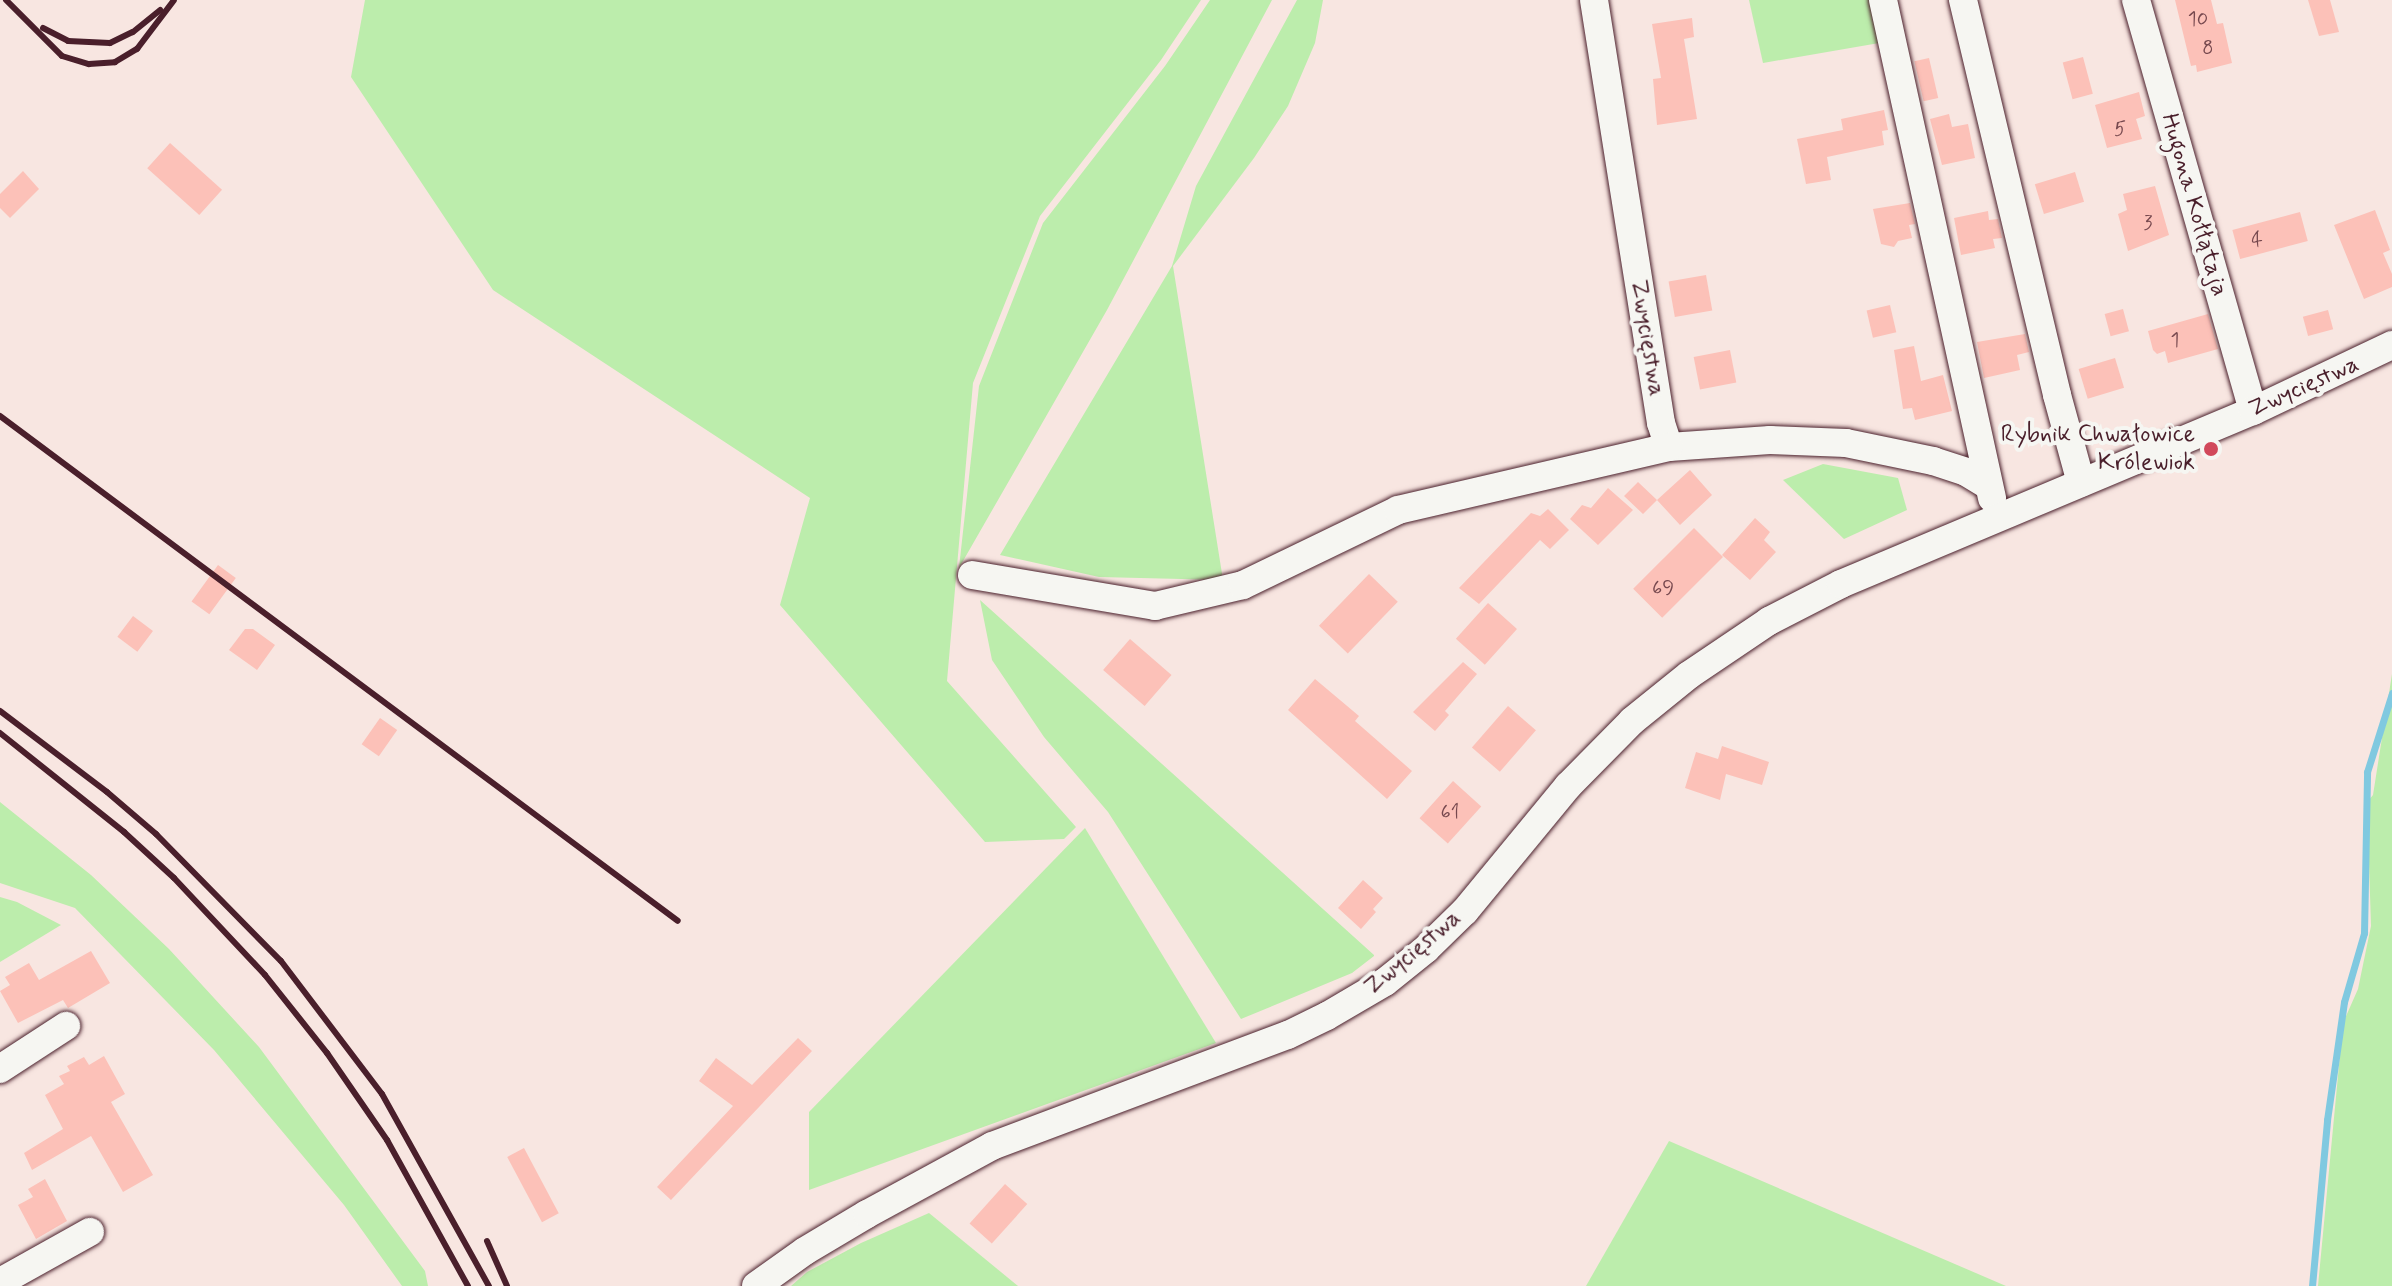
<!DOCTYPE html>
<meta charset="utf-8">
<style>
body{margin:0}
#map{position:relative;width:2392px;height:1286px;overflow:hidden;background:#f8e6e1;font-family:Mynerve,sans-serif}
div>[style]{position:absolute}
.green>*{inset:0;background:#bcedac}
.stream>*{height:7px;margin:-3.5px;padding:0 3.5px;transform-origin:3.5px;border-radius:3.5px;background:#80c9e0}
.building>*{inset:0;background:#fcc1b8;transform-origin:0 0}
.roads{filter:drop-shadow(0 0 2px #4a1f2b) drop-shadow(0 0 2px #4a1f2b)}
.minor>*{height:28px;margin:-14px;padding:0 14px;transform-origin:14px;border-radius:14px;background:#f6f6f2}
.rail>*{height:6px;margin:-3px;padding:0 3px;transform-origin:3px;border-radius:3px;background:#4a1f2b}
.dots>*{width:22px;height:22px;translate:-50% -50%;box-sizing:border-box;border:4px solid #f6f6f2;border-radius:50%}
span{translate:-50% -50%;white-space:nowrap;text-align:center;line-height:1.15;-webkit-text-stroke:8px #f6f6f2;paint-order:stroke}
.number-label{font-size:20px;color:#76484e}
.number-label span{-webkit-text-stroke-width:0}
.street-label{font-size:24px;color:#4a1f2b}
.poi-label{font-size:24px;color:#4a1f2b}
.right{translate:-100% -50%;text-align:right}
</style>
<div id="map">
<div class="green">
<div style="clip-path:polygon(365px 0,1201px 0,1161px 60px,1040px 216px,973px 383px,947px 681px,1076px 827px,1064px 839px,985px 842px,780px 605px,810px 498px,493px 290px,351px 77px)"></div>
<div style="clip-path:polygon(1210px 0,1272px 0,1107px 310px,959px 568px,979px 386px,1043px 223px,1165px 66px)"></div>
<div style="clip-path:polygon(1297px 0,1323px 0,1315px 43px,1288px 106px,1254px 158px,1173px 266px,1223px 580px,1099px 577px,1000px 555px,1172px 266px,1196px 186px)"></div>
<div style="clip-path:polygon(1749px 0,1876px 0,1885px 42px,1763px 63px)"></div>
<div style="clip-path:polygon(1823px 464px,1898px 478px,1907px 510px,1844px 539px,1783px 480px)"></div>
<div style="clip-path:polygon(980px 600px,1374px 955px,1374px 956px,1352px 973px,1241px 1019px,1108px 812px,1044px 737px,992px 660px)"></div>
<div style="clip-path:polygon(2392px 674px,2392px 1286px,2318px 1286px,2343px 1023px,2358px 989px,2371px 926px,2367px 802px,2373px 795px)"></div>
<div style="clip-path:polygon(0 802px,91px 875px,169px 949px,259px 1047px,425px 1271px,428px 1286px,402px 1286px,344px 1205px,214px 1050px,75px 908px,0 883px)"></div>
<div style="clip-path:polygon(1085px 828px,1216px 1043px,809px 1190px,809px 1112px)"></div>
<div style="clip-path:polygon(0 897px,17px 902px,61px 925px,0 962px)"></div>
<div style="clip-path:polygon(1669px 1141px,1683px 1147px,2006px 1286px,1586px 1286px)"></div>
<div style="clip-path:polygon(929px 1213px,1018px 1286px,791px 1286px,807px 1272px,861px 1243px)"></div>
</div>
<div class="stream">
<div style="left:2312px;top:1286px;width:167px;rotate:-84.8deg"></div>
<div style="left:2327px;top:1120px;width:119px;rotate:-81.8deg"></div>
<div style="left:2344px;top:1002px;width:72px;rotate:-73.8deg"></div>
<div style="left:2364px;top:933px;width:161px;rotate:-88.9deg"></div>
<div style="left:2367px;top:772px;width:83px;rotate:-72.4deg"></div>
</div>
<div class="building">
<div style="clip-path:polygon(2175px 0,2211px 0,2217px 24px,2223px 23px,2232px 63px,2197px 72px,2196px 65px,2191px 66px)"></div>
<div style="clip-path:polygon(2308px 0,2330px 0,2339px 32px,2319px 36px)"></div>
<div style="clip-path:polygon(1692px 18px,1694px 37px,1684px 39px,1697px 119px,1657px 125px,1653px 79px,1661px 78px,1652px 24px)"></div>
<div style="left:2083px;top:57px;width:38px;height:21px;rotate:75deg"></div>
<div style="left:1929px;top:58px;width:41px;height:15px;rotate:77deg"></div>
<div style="clip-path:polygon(2139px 92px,2145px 116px,2136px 119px,2142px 139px,2107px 148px,2095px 105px)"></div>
<div style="clip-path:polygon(1884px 110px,1888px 130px,1882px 131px,1884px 145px,1827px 157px,1831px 180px,1806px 184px,1797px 139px,1843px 130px,1841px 119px)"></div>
<div style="clip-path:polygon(1949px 114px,1952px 127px,1968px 124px,1975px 158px,1942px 165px,1930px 119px)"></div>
<div style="left:170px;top:143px;width:70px;height:34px;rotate:42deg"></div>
<div style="clip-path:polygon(23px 171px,39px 189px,10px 218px,0 208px,0 194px)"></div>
<div style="left:2075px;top:172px;width:31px;height:42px;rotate:73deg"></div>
<div style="clip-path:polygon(2155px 186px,2169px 235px,2128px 251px,2118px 214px,2127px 210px,2123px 194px)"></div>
<div style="clip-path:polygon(1910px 203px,1915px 224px,1909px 225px,1912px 238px,1898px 241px,1894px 247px,1881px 244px,1873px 209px)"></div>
<div style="clip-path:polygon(2375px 210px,2390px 250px,2383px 253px,2392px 274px,2392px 287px,2364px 299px,2334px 225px)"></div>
<div style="clip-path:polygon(1988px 211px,1989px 220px,1998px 219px,2002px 238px,1993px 239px,1995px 248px,1961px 255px,1954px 218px)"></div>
<div style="left:2300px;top:212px;width:30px;height:70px;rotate:75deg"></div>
<div style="left:1706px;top:275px;width:36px;height:38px;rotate:80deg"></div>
<div style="left:1890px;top:305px;width:28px;height:24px;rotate:77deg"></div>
<div style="left:2123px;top:309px;width:23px;height:19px;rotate:75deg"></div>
<div style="left:2328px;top:310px;width:20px;height:26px;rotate:75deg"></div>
<div style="clip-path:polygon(2208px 314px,2218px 349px,2168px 363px,2165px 351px,2157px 354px,2153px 350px,2148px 331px)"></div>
<div style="clip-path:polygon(2025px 334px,2029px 352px,2017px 355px,2020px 370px,1984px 378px,1977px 342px)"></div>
<div style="clip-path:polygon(1914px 346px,1921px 381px,1943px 375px,1952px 411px,1915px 420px,1912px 408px,1903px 409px,1894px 350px)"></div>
<div style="left:1730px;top:350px;width:33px;height:37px;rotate:79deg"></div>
<div style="left:2115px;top:358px;width:31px;height:38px;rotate:73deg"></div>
<div style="clip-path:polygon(1690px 470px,1712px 495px,1680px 525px,1657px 500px,1643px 514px,1624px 496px,1638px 482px,1657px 500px)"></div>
<div style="clip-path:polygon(1608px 488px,1633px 510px,1598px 545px,1570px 519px,1582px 505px,1591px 508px)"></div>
<div style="clip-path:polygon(1548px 509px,1569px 530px,1550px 549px,1540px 540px,1479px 604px,1459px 588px,1531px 513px,1540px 516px)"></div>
<div style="clip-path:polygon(1755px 518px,1770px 532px,1764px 540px,1776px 552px,1750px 580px,1722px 555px)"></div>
<div style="left:1694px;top:528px;width:41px;height:86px;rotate:45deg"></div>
<div style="left:218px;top:565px;width:22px;height:45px;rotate:36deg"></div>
<div style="left:1369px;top:574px;width:40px;height:72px;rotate:44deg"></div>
<div style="left:1488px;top:603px;width:39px;height:48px;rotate:42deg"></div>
<div style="left:133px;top:616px;width:25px;height:26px;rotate:37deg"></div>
<div style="clip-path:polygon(245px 629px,253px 629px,275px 645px,257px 670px,229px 650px)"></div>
<div style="left:1130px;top:639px;width:55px;height:41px;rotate:41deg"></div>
<div style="clip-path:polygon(1463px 662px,1477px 674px,1445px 711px,1449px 715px,1435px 731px,1413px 712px)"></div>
<div style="clip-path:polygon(1315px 679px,1359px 716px,1355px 721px,1412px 771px,1387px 799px,1288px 710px)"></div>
<div style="left:1508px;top:706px;width:37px;height:55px;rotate:41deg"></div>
<div style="left:380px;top:718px;width:21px;height:32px;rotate:35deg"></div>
<div style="clip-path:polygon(1722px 746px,1769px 762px,1762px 785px,1726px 774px,1720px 800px,1685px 788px,1696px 752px,1718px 759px)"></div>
<div style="left:1453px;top:781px;width:38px;height:50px;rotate:42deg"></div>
<div style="clip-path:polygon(1363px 880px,1383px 898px,1373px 909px,1376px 912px,1361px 929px,1338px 908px)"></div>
<div style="clip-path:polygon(91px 951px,110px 983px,68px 1008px,63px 1000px,18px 1023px,0 991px,10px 985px,5px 977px,29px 963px,39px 980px)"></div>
<div style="clip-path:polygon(798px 1038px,812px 1051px,671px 1200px,657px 1187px,733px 1106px,699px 1081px,716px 1058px,752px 1085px)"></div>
<div style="clip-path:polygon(104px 1056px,125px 1094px,111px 1102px,153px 1175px,123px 1192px,91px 1136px,32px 1170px,24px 1153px,63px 1129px,45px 1095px,64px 1084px,59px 1076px,70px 1071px,67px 1066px,84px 1057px,89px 1065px)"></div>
<div style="left:524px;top:1148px;width:74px;height:19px;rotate:62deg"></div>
<div style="clip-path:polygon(45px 1179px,67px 1221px,36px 1239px,18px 1205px,33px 1197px,28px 1189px)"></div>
<div style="left:1005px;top:1184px;width:30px;height:53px;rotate:42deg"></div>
</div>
<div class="roads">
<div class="minor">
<div style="left:1594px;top:0;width:428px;rotate:81deg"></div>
<div style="left:1661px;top:423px;width:25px;rotate:72deg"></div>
<div style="left:1669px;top:447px;width:101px;rotate:-4deg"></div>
<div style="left:1770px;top:440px;width:76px;rotate:2.3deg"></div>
<div style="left:1846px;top:443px;width:89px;rotate:11.7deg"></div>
<div style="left:1933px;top:461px;width:35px;rotate:18deg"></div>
<div style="left:1966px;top:472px;width:26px;rotate:31deg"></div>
<div style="left:1883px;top:0;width:510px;rotate:77.65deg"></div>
<div style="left:1963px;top:0;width:406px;rotate:76.6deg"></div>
<div style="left:2057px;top:395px;width:91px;rotate:74.7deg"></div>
<div style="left:2136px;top:0;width:427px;rotate:74.1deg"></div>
<div style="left:972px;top:575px;width:186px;rotate:9.6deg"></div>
<div style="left:1155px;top:606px;width:90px;rotate:-13.4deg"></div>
<div style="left:1243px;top:585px;width:172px;rotate:-25.8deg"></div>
<div style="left:1398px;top:510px;width:278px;rotate:-13.1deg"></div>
<div style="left:0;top:1069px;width:79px;rotate:-33.1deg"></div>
<div style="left:0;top:1282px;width:103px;rotate:-29.1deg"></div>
<div style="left:756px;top:1286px;width:60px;rotate:-35.5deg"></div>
<div style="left:805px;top:1251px;width:72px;rotate:-30.8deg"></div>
<div style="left:867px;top:1214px;width:142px;rotate:-28.5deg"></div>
<div style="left:992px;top:1146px;width:316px;rotate:-20.6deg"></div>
<div style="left:1288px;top:1035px;width:43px;rotate:-26deg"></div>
<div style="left:1327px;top:1016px;width:67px;rotate:-30.4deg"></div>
<div style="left:1385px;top:982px;width:53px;rotate:-38.8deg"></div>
<div style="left:1426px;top:949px;width:54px;rotate:-44.3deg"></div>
<div style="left:1465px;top:911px;width:162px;rotate:-50.5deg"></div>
<div style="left:1568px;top:786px;width:91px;rotate:-45.4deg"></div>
<div style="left:1632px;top:721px;width:73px;rotate:-38.9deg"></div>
<div style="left:1689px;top:675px;width:97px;rotate:-34deg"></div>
<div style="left:1769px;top:621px;width:81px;rotate:-27.2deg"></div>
<div style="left:1841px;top:584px;width:447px;rotate:-22.8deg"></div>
<div style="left:2253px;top:411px;width:154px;rotate:-25.4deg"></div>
</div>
</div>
<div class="rail">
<div style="left:6px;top:0;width:79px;rotate:45deg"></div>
<div style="left:62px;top:56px;width:28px;rotate:17deg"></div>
<div style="left:89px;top:64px;width:26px;rotate:-4deg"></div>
<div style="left:115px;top:62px;width:26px;rotate:-31deg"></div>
<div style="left:137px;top:49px;width:61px;rotate:-52.9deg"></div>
<div style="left:43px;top:28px;width:28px;rotate:27deg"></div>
<div style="left:68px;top:41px;width:42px;rotate:2.7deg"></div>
<div style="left:110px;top:43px;width:25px;rotate:-26deg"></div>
<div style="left:133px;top:32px;width:35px;rotate:-39deg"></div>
<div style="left:0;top:416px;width:845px;rotate:36.68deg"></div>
<div style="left:0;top:711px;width:134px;rotate:37.1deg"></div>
<div style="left:107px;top:792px;width:65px;rotate:40.6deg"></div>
<div style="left:156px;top:834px;width:178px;rotate:45.5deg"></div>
<div style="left:281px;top:961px;width:167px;rotate:52.8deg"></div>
<div style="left:382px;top:1094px;width:220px;rotate:60.9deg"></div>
<div style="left:0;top:733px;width:159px;rotate:38.6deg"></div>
<div style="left:124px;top:832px;width:68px;rotate:42.6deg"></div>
<div style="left:174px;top:878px;width:133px;rotate:46.8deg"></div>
<div style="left:265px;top:975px;width:100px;rotate:51.5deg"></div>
<div style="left:327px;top:1053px;width:106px;rotate:55.4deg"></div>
<div style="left:387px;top:1140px;width:167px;rotate:61deg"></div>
<div style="left:487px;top:1241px;width:49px;rotate:66deg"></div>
</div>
<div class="dots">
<div style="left:2211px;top:449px;background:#d1495b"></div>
</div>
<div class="number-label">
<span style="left:2198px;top:19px">10</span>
<span style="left:2208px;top:48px">8</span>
<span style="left:2120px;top:129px">5</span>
<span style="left:2148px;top:223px">3</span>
<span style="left:2257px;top:240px">4</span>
<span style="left:2175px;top:340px">1</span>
<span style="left:1663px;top:588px">69</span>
<span style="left:1450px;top:812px">61</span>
</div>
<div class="street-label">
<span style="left:2194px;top:205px;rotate:74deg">Hugona Kołłątaja</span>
<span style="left:1647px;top:338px;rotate:81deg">Zwycięstwa</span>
<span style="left:2304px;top:387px;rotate:-24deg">Zwycięstwa</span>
<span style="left:1413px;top:953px;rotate:-40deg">Zwycięstwa</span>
</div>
<div class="poi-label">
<span class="right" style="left:2195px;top:449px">Rybnik Chwałowice<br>Królewiok</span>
</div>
</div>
